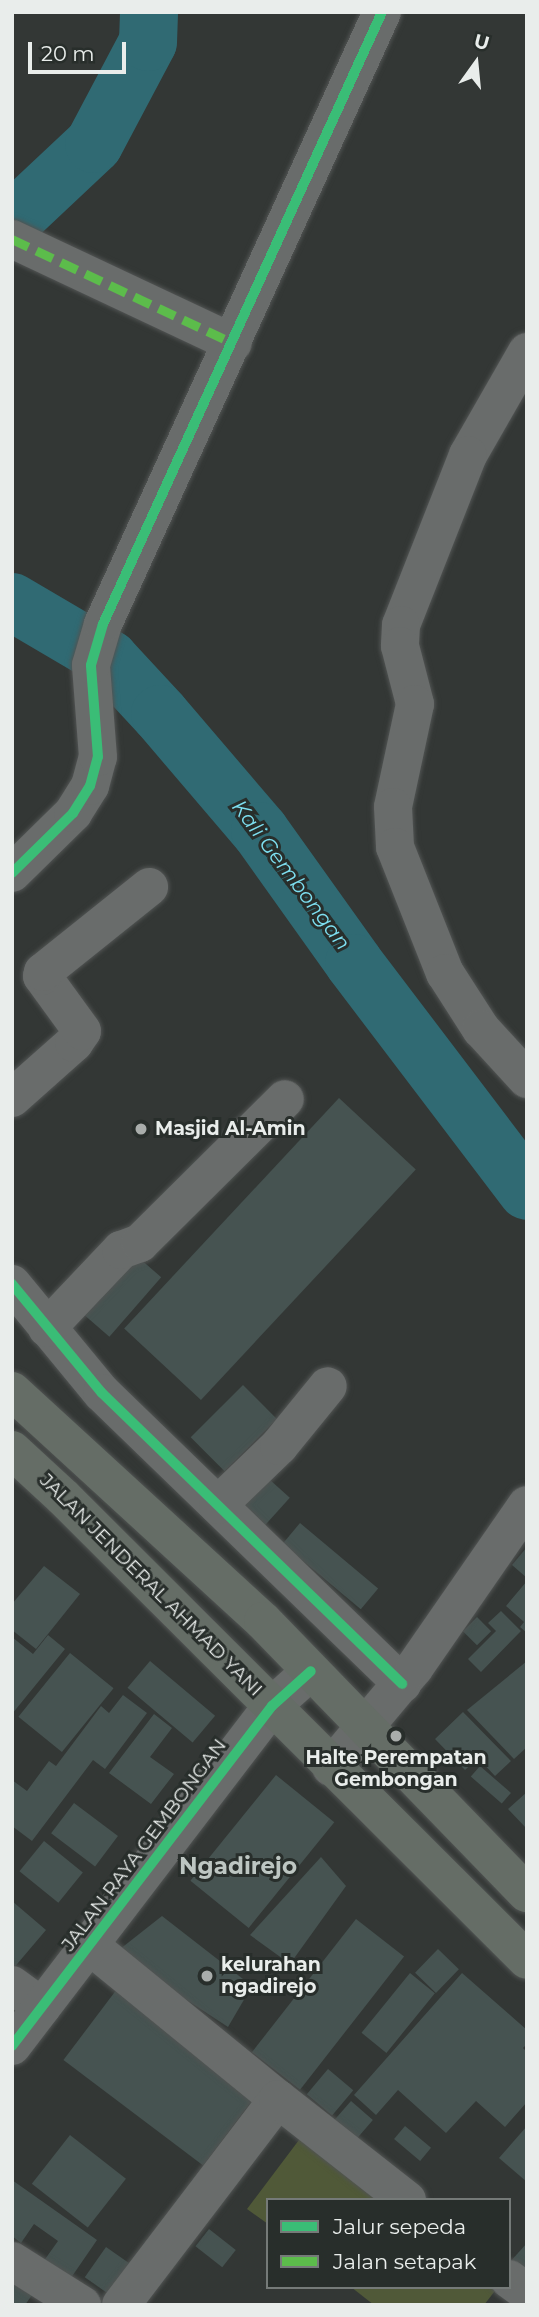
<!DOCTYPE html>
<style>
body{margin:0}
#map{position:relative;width:539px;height:2317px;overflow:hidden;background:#333735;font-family:Montserrat,sans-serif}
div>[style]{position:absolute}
.green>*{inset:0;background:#505938}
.river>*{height:58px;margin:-29px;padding:0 29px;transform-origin:29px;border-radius:29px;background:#306a73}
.building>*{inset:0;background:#465351;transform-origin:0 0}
.roads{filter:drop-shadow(0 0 2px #515453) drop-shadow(0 0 2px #515453)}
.minor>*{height:38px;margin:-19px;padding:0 19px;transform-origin:19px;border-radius:19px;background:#696c6b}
.highway>*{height:38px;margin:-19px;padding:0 19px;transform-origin:19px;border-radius:19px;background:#656d66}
.quiet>*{height:9px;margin-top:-4.5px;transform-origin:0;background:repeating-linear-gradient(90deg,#5cbc4b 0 18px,transparent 0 27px)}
.cycleway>*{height:10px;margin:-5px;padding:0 5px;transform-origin:5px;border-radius:5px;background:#3abd76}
.dots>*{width:19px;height:19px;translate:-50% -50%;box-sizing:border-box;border:4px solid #282e2b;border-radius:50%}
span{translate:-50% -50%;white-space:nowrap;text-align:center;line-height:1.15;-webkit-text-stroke:6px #282e2b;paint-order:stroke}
.poi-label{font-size:19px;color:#e9edeb;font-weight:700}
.left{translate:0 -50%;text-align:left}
.street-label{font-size:19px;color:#e9edeb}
.water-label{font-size:21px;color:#7ddff0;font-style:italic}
.quarter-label{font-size:23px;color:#bdc6c2;font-weight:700}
.frame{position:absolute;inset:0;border:14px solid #e9edeb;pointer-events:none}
.legend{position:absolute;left:266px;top:2198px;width:245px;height:91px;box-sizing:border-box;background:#282e2b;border:2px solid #757a78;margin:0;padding:9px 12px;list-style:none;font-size:21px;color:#e9edeb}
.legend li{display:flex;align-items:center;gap:14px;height:35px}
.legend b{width:35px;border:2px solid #757a78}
.north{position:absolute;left:441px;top:28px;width:70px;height:70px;-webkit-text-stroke:5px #282e2b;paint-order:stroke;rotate:15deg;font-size:19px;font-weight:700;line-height:28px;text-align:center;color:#e9edeb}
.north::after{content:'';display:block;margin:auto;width:24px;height:32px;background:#e9edeb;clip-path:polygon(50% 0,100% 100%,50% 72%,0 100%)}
.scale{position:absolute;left:28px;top:42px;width:98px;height:32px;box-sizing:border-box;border:4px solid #e9edeb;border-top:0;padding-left:9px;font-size:21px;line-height:24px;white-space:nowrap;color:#e9edeb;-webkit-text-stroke:5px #282e2b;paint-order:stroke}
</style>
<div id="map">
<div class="green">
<div style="clip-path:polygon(308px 2128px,399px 2200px,268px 2200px,268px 2224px,247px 2209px)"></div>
<div style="clip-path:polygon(351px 2287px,498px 2287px,484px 2305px,374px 2305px)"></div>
</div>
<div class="river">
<div style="left:12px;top:221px;width:112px;rotate:-43.2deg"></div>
<div style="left:94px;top:144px;width:115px;rotate:-62.1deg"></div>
<div style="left:148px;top:42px;width:30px;rotate:-88deg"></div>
<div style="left:12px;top:602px;width:113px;rotate:30.4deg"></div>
<div style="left:109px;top:659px;width:75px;rotate:47.2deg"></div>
<div style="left:160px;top:714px;width:154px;rotate:49.5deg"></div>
<div style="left:260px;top:831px;width:162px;rotate:54.5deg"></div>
<div style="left:354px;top:963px;width:286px;rotate:52.8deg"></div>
</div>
<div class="building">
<div style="left:339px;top:1098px;width:105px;height:315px;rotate:43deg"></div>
<div style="left:131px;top:1251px;width:40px;height:79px;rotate:41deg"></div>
<div style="left:243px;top:1385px;width:48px;height:74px;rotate:45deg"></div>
<div style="left:269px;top:1479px;width:28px;height:45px;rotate:42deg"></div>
<div style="left:300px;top:1523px;width:102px;height:27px;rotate:40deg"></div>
<div style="clip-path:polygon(527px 1547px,527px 1578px,512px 1565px)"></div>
<div style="clip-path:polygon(44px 1566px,80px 1594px,36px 1649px,12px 1630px,12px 1604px)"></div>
<div style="clip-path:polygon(527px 1581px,527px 1633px,520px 1627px,524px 1622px,506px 1606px)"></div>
<div style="clip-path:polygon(501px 1611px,521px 1631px,481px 1672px,468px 1659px,496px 1631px,488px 1623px)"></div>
<div style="left:477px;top:1617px;width:20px;height:20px;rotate:45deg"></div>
<div style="clip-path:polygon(48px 1635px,65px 1649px,12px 1714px,12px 1637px,33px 1654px)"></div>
<div style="left:70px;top:1653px;width:56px;height:82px;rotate:39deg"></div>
<div style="left:150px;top:1661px;width:85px;height:35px;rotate:40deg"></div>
<div style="clip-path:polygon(527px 1661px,527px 1747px,514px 1759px,467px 1710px)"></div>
<div style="clip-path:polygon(123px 1695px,147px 1713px,105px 1769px,93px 1760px,32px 1841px,12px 1826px,12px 1780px,27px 1791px,49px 1761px,56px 1766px,101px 1706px,109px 1713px)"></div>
<div style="clip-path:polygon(463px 1712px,511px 1761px,495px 1776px,478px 1758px,465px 1770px,435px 1739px)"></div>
<div style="clip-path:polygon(154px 1714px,172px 1728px,150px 1757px,174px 1774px,151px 1804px,109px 1773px)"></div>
<div style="left:480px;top:1766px;width:41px;height:14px;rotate:41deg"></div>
<div style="left:276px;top:1775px;width:75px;height:136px;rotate:39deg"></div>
<div style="clip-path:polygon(527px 1792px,527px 1829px,508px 1809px)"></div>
<div style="left:74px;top:1803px;width:55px;height:38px;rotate:37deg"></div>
<div style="left:44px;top:1841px;width:50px;height:39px;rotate:39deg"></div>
<div style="clip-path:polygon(321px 1857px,346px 1886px,290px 1964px,250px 1935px)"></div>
<div style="clip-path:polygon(12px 1901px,46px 1930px,12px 1970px)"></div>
<div style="clip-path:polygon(162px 1916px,252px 1986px,228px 2027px,115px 1953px)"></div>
<div style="left:356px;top:1919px;width:61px;height:169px;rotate:38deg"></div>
<div style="left:438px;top:1949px;width:29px;height:33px;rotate:44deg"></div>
<div style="left:410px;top:1973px;width:32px;height:77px;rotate:39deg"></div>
<div style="clip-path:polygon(462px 1973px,527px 2030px,527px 2044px,523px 2048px,527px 2052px,527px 2102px,505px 2127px,476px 2101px,446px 2133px,398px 2090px,376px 2115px,354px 2095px)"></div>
<div style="left:117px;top:1989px;width:175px;height:89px;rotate:37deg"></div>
<div style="left:328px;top:2069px;width:33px;height:33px;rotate:40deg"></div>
<div style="left:351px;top:2101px;width:29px;height:25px;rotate:41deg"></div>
<div style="left:405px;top:2126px;width:34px;height:17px;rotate:40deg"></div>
<div style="clip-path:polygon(527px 2126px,527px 2182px,499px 2158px)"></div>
<div style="left:70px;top:2135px;width:71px;height:62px;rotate:38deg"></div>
<div style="clip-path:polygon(12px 2180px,97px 2240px,64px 2288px,38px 2269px,58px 2241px,34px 2224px,21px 2243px,12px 2236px)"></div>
<div style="left:209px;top:2229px;width:34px;height:22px;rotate:38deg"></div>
<div style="clip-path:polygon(527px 2243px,527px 2278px,509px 2263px)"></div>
<div style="left:106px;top:2247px;width:38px;height:37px;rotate:35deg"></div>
<div style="clip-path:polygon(12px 2281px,32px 2295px,25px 2305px,12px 2305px)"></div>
</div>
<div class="roads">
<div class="minor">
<div style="left:12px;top:239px;width:244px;rotate:25.2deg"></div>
<div style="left:527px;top:352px;width:119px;rotate:119.8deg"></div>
<div style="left:468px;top:455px;width:183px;rotate:111.5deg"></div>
<div style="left:401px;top:625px;width:21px;rotate:93deg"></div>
<div style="left:400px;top:646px;width:60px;rotate:75.5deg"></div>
<div style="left:415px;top:704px;width:105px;rotate:102.1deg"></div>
<div style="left:393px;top:807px;width:40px;rotate:87.1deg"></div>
<div style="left:395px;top:847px;width:136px;rotate:68.4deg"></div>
<div style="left:445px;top:973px;width:67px;rotate:57.3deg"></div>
<div style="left:481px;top:1029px;width:68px;rotate:47.4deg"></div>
<div style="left:12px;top:873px;width:86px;rotate:-44.5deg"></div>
<div style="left:73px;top:813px;width:32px;rotate:-58deg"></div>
<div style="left:90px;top:786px;width:30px;rotate:-75deg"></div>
<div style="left:98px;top:757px;width:92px;rotate:-94.4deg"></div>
<div style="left:91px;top:665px;width:43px;rotate:-73.7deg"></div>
<div style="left:103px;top:624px;width:673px;rotate:-65.49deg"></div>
<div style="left:12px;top:1098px;width:83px;rotate:-41.6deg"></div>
<div style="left:74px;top:1043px;width:14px;rotate:-56deg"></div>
<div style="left:82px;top:1031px;width:68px;rotate:-126deg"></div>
<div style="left:42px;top:976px;width:4px;rotate:-76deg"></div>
<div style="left:43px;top:972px;width:136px;rotate:-38.7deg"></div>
<div style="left:12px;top:1284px;width:141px;rotate:50.5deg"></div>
<div style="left:102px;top:1393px;width:418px;rotate:44.1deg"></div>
<div style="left:47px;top:1328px;width:108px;rotate:-46.5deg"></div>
<div style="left:121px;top:1250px;width:20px;rotate:-20deg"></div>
<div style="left:140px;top:1243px;width:204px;rotate:-44.8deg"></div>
<div style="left:218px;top:1505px;width:85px;rotate:-44deg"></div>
<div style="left:279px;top:1446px;width:77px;rotate:-50.8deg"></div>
<div style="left:331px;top:1767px;width:129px;rotate:-50deg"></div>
<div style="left:414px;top:1668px;width:198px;rotate:-55.3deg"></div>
<div style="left:89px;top:1945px;width:244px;rotate:39.2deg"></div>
<div style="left:12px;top:1985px;width:37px;rotate:36deg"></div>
<div style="left:12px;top:2046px;width:428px;rotate:-52.6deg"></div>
<div style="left:272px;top:1706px;width:52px;rotate:-41.9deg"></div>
<div style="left:12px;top:2261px;width:83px;rotate:32.2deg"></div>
<div style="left:509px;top:2279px;width:22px;rotate:36deg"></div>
<div style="left:121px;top:2305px;width:259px;rotate:-52.7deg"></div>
<div style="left:278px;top:2099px;width:164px;rotate:38.1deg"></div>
</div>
<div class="highway">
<div style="left:12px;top:1391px;width:340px;rotate:42.5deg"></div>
<div style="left:263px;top:1621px;width:379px;rotate:45.9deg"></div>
<div style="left:12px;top:1450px;width:69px;rotate:42.7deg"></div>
<div style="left:63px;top:1497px;width:655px;rotate:44.94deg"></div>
</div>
</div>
<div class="quiet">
<div style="left:12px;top:239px;width:244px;rotate:25.2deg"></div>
</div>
<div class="cycleway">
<div style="left:12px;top:873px;width:86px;rotate:-44.5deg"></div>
<div style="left:73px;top:813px;width:32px;rotate:-58deg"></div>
<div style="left:90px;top:786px;width:30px;rotate:-75deg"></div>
<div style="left:98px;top:757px;width:92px;rotate:-94.4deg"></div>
<div style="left:91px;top:665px;width:43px;rotate:-73.7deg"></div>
<div style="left:103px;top:624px;width:673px;rotate:-65.49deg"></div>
<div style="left:12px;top:1284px;width:141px;rotate:50.5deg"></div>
<div style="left:102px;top:1393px;width:418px;rotate:44.1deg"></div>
<div style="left:12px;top:2046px;width:428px;rotate:-52.6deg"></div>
<div style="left:272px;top:1706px;width:52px;rotate:-41.9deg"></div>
</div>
<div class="dots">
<div style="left:141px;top:1129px;background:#a9adab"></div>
<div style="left:396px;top:1736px;background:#a9adab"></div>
<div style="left:207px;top:1976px;background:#a9adab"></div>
</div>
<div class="poi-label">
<span class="left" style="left:155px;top:1129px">Masjid Al-Amin</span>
<span style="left:396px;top:1769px">Halte Perempatan<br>Gembongan</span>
<span class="left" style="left:221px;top:1976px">kelurahan<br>ngadirejo</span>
</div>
<div class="street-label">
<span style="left:151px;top:1585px;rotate:45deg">JALAN JENDERAL AHMAD YANI</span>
<span style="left:144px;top:1845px;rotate:-53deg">JALAN RAYA GEMBONGAN</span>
</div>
<div class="water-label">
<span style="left:291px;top:875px;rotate:53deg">Kali Gembongan</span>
</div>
<div class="quarter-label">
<span style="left:238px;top:1866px">Ngadirejo</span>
</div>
<div class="frame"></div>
<ul class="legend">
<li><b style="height:9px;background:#3abd76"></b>Jalur sepeda</li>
<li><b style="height:9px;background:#5cbc4b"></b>Jalan setapak</li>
</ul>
<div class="north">U</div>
<div class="scale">20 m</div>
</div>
